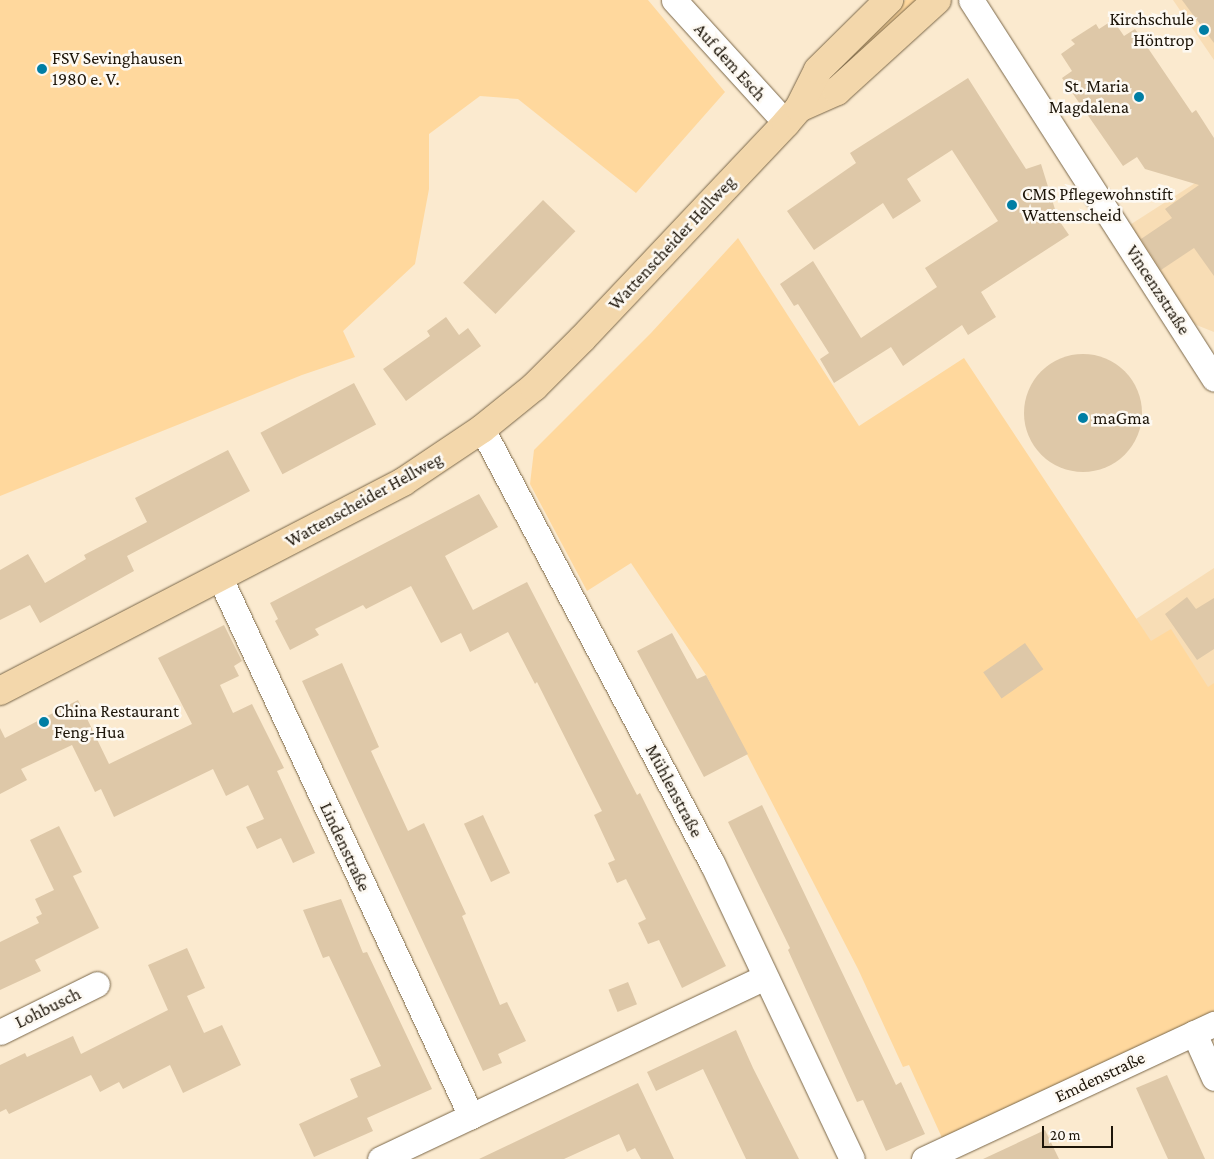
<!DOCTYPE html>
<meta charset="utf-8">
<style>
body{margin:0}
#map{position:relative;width:1214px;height:1159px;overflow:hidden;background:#fbeacf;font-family:"Crimson Pro",serif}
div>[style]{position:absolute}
.built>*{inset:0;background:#f8ddb5}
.green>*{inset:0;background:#ffd89d}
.building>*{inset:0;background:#dec8a8;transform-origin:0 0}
.round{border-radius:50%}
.roads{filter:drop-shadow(0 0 1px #7a6749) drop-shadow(0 0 1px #7a6749)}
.minor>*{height:25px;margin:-12.5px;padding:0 12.5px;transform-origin:12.5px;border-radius:12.5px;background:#fff}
.major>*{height:28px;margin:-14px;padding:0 14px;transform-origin:14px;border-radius:14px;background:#f3d7ab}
.dots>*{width:14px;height:14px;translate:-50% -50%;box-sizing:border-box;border:2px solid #fdf9f2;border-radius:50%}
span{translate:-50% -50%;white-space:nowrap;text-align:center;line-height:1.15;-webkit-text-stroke:5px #fdf9f2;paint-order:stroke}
.poi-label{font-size:18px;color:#1d1509}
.right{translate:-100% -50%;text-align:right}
.left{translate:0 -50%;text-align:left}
.street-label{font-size:18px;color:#1d1509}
.scale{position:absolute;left:1042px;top:1126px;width:71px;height:22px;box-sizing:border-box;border:2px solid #1d1509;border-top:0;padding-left:6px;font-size:15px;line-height:18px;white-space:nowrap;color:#1d1509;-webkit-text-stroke:4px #fdf9f2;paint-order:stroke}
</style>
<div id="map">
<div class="built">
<div style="clip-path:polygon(1173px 0,1214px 0,1214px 60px)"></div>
<div style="clip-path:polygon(1214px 171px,1214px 332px,1194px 324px,1125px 228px)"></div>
<div style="clip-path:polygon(1214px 568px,1214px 729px,1209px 732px,1136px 619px)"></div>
</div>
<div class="green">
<div style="clip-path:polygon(0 0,648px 0,725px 92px,636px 193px,518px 99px,480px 96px,429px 134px,429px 189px,415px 264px,343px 331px,355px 357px,302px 375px,0 496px)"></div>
<div style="clip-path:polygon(905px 0,918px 0,819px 92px,814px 91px)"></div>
<div style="clip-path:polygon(738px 238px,859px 426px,964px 358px,1151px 641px,1171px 629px,1208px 687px,1214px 683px,1214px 1015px,943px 1140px,909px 1065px,903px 1067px,858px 969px,706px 675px,631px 563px,587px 591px,530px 484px,534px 450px,651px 333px)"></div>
</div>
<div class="building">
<div style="clip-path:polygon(1182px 0,1214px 0,1214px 43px)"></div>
<div style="clip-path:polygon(1113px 20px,1124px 36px,1135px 29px,1192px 113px,1196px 110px,1214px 138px,1214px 276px,1194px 248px,1161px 270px,1141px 239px,1172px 218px,1165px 209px,1199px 185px,1145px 169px,1137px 157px,1123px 166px,1062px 78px,1072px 71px,1061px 54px,1075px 44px,1071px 40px,1096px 24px,1099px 29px)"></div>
<div style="clip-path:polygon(968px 78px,1026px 169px,1041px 164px,1058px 219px,1069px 235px,981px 292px,996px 317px,968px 335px,962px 325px,903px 366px,891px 347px,834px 383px,820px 359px,829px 353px,798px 304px,794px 306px,780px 284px,813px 261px,861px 338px,937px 287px,925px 268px,998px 221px,952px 150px,907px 179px,921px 201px,893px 219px,883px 203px,814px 250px,787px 211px,856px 163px,850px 153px)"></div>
<div style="left:543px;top:200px;width:45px;height:115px;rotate:44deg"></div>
<div style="clip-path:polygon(446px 317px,459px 335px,468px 328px,481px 346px,406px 401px,383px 369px,430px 336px,427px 331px)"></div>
<div class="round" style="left:1024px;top:354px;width:118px;height:118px"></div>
<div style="left:354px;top:383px;width:47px;height:106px;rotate:62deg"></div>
<div style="clip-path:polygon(228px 450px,250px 491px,127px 556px,134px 571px,40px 623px,30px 605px,0 620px,0 570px,28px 554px,45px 583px,86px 559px,84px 555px,147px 522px,135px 498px)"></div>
<div style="clip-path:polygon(479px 494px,498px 527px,445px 556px,473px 610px,527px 582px,637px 795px,640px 793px,726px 966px,682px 988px,659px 940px,648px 944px,638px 923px,646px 919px,626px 879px,617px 883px,608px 863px,615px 860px,594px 815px,602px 811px,537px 682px,535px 684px,508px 632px,470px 652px,461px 633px,441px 643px,411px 586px,366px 609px,363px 605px,315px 629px,319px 635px,290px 650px,275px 621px,278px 619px,270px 603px)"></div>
<div style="clip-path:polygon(1187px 597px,1196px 609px,1214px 598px,1214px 649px,1197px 660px,1165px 614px)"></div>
<div style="clip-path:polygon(224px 625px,242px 661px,234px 666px,239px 676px,220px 685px,233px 713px,252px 704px,284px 768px,277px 771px,315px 853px,293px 863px,281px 838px,257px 849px,246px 827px,264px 819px,248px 785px,226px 796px,213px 769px,114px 817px,101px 789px,95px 792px,72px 745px,21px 769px,27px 780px,0 794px,0 728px,5px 738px,78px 700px,109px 764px,192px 724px,158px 658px)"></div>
<div style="clip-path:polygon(672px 633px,697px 679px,706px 675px,748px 754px,704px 777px,637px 651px)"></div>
<div style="left:1025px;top:643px;width:32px;height:51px;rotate:55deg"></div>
<div style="clip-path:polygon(342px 663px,379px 747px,371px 751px,408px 831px,424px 823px,466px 914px,462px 916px,500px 1005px,507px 1002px,526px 1041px,498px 1054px,502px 1063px,483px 1071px,302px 681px)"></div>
<div style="clip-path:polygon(762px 805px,896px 1085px,901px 1082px,925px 1134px,886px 1151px,863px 1100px,857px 1102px,788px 950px,790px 948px,728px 822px)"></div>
<div style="left:483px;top:815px;width:64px;height:21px;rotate:65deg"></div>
<div style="clip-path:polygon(59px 826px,82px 872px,73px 876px,99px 928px,35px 960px,41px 971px,0 990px,0 942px,39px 923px,36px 917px,42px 914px,35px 899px,54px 890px,30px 840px)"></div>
<div style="clip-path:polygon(341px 899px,363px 953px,367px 952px,432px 1089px,367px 1118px,373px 1131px,314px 1157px,299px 1124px,358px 1097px,350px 1079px,381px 1066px,329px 956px,323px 958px,303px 910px)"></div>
<div style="clip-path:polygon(187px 948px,205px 988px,187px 996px,204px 1033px,222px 1025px,241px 1065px,183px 1093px,170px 1065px,123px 1089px,119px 1082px,100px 1092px,91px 1075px,9px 1114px,6px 1109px,0 1112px,0 1065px,25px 1053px,27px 1057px,73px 1036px,81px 1054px,168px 1010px,148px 965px)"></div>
<div style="left:628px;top:982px;width:24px;height:21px;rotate:68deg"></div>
<div style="clip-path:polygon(736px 1030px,753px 1068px,799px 1159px,746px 1159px,703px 1069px,656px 1091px,647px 1072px)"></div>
<div style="clip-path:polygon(1167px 1075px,1205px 1159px,1168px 1159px,1157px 1135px,1136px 1088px)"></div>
<div style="clip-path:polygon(638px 1083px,674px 1159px,641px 1159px,635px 1148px,627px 1152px,619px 1134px,564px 1159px,479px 1159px)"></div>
<div style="clip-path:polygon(1045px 1130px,1059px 1159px,983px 1159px)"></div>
</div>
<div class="roads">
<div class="minor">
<div style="left:674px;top:0;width:166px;rotate:47.7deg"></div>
<div style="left:971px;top:0;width:450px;rotate:57.3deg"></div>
<div style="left:482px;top:429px;width:491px;rotate:62.1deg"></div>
<div style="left:712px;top:863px;width:327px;rotate:64.7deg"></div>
<div style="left:220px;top:578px;width:594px;rotate:64.99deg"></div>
<div style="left:0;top:1032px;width:108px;rotate:-26.3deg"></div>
<div style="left:1194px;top:1033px;width:49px;rotate:66deg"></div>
<div style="left:380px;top:1159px;width:426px;rotate:-25.3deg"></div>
<div style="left:924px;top:1159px;width:320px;rotate:-25deg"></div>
</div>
<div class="major">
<div style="left:799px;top:108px;width:42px;rotate:-24.1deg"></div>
<div style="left:837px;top:91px;width:135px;rotate:-42.3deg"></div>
<div style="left:0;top:691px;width:454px;rotate:-27.4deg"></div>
<div style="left:403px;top:482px;width:95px;rotate:-33.9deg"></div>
<div style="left:482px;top:429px;width:67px;rotate:-38.9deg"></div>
<div style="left:534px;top:387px;width:68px;rotate:-45deg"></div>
<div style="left:582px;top:339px;width:297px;rotate:-46.6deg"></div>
<div style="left:786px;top:123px;width:20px;rotate:-49deg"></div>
<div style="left:799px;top:108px;width:42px;rotate:-63.4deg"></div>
<div style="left:818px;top:70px;width:100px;rotate:-44.6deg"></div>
</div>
</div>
<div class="dots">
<div style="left:1204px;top:30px;background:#007ea4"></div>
<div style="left:42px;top:69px;background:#007ea4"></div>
<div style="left:1139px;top:97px;background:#007ea4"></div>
<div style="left:1012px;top:205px;background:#007ea4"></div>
<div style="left:1083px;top:418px;background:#007ea4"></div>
<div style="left:44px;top:722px;background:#007ea4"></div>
</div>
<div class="poi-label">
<span class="right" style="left:1194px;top:30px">Kirchschule<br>Höntrop</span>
<span class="left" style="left:52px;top:69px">FSV Sevinghausen<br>1980 e. V.</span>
<span class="right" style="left:1129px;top:97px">St. Maria<br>Magdalena</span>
<span class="left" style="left:1022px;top:205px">CMS Pflegewohnstift<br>Wattenscheid</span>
<span class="left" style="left:1093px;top:418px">maGma</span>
<span class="left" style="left:54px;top:722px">China Restaurant<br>Feng-Hua</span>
</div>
<div class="street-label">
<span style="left:730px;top:62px;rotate:48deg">Auf dem Esch</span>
<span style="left:672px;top:243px;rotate:-47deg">Wattenscheider Hellweg</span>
<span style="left:1158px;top:290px;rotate:57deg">Vincenzstraße</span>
<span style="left:364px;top:500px;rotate:-29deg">Wattenscheider Hellweg</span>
<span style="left:674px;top:791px;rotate:62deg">Mühlenstraße</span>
<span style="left:345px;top:847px;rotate:65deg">Lindenstraße</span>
<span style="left:48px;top:1008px;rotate:-26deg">Lohbusch</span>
<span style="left:1100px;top:1077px;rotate:-25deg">Emdenstraße</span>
</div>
<div class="scale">20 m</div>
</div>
